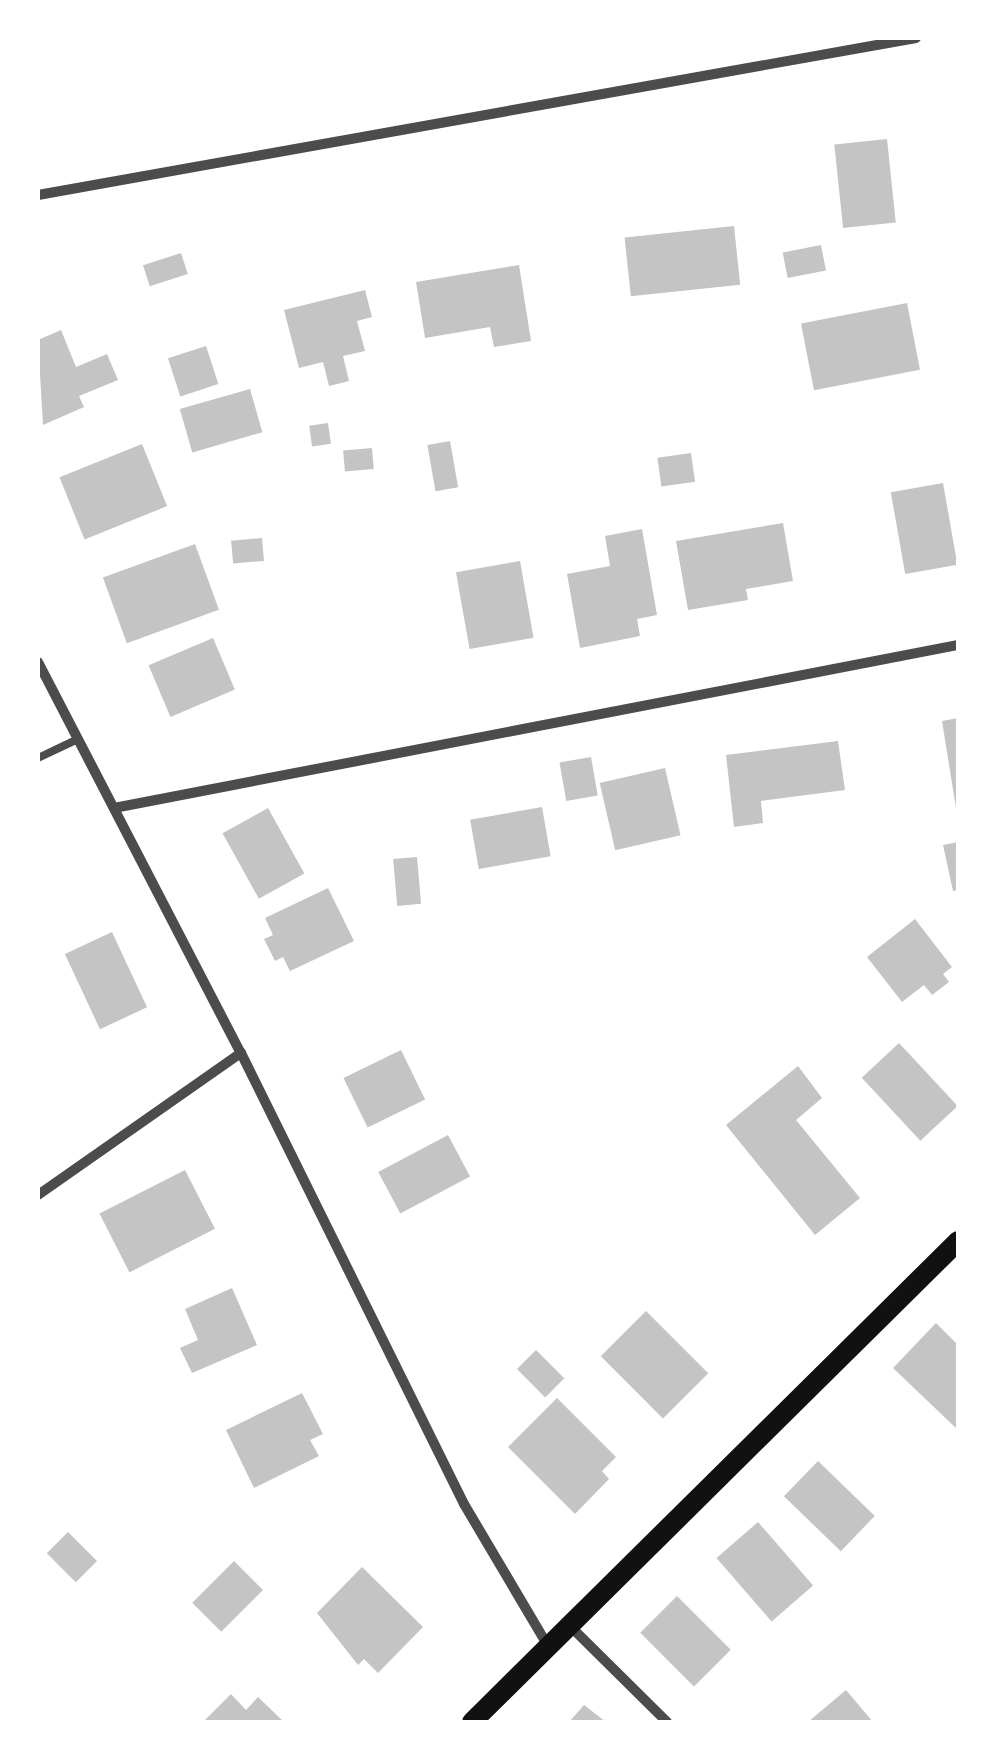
<!DOCTYPE html>
<style>
body{margin:0}
#map{position:relative;width:996px;height:1760px;overflow:hidden;background:#fff;font-family:"DM Sans",sans-serif}
div>[style]{position:absolute}
.building>*{inset:0;background:#c4c4c4;transform-origin:0 0}
.service>*{height:8px;margin:-4px;padding:0 4px;transform-origin:4px;border-radius:4px;background:#4c4c4c}
.minor>*{height:10px;margin:-5px;padding:0 5px;transform-origin:5px;border-radius:5px;background:#4c4c4c}
.secondary>*{height:20px;margin:-10px;padding:0 10px;transform-origin:10px;border-radius:10px;background:#111}
span{translate:-50% -50%;white-space:nowrap;text-align:center;line-height:1.15;-webkit-text-stroke:8px #fff;paint-order:stroke}
.frame{position:absolute;inset:0;border:40px solid #fff;pointer-events:none}
</style>
<div id="map">
<div class="building">
<div style="left:887px;top:139px;width:84px;height:53px;rotate:84deg"></div>
<div style="left:734px;top:226px;width:59px;height:110px;rotate:84deg"></div>
<div style="left:821px;top:245px;width:26px;height:39px;rotate:79deg"></div>
<div style="left:181px;top:253px;width:22px;height:40px;rotate:72deg"></div>
<div style="clip-path:polygon(519px 265px,531px 341px,494px 347px,490px 327px,425px 338px,416px 282px)"></div>
<div style="clip-path:polygon(365px 290px,372px 317px,357px 321px,365px 351px,343px 356px,349px 381px,329px 386px,323px 362px,299px 368px,284px 310px)"></div>
<div style="left:907px;top:303px;width:68px;height:108px;rotate:79deg"></div>
<div style="clip-path:polygon(61px 330px,76px 367px,107px 354px,118px 380px,79px 396px,84px 407px,43px 425px,38px 340px)"></div>
<div style="left:206px;top:346px;width:40px;height:40px;rotate:72deg"></div>
<div style="left:250px;top:389px;width:45px;height:73px;rotate:74deg"></div>
<div style="left:328px;top:423px;width:21px;height:19px;rotate:82deg"></div>
<div style="left:450px;top:441px;width:47px;height:23px;rotate:80deg"></div>
<div style="left:142px;top:444px;width:67px;height:89px;rotate:68deg"></div>
<div style="left:372px;top:448px;width:21px;height:29px;rotate:85deg"></div>
<div style="left:691px;top:453px;width:29px;height:34px;rotate:82deg"></div>
<div style="left:943px;top:483px;width:83px;height:53px;rotate:80deg"></div>
<div style="clip-path:polygon(783px 523px,793px 581px,746px 589px,748px 600px,688px 610px,676px 541px)"></div>
<div style="clip-path:polygon(642px 529px,657px 615px,637px 619px,640px 636px,580px 648px,567px 574px,610px 566px,605px 536px)"></div>
<div style="left:262px;top:538px;width:23px;height:31px;rotate:85deg"></div>
<div style="left:195px;top:544px;width:70px;height:98px;rotate:70deg"></div>
<div style="left:520px;top:561px;width:78px;height:65px;rotate:80deg"></div>
<div style="left:213px;top:638px;width:56px;height:70px;rotate:67deg"></div>
<div style="clip-path:polygon(958px 718px,958px 807px,956px 808px,942px 721px)"></div>
<div style="clip-path:polygon(838px 741px,845px 790px,761px 801px,763px 823px,734px 827px,726px 755px)"></div>
<div style="left:591px;top:757px;width:39px;height:32px;rotate:80deg"></div>
<div style="left:665px;top:768px;width:69px;height:67px;rotate:77deg"></div>
<div style="left:542px;top:807px;width:50px;height:73px;rotate:80deg"></div>
<div style="left:268px;top:808px;width:75px;height:52px;rotate:61deg"></div>
<div style="clip-path:polygon(958px 842px,958px 890px,953px 891px,943px 845px)"></div>
<div style="left:417px;top:857px;width:47px;height:24px;rotate:85deg"></div>
<div style="clip-path:polygon(328px 888px,354px 941px,290px 971px,283px 957px,275px 961px,264px 939px,273px 935px,265px 918px)"></div>
<div style="clip-path:polygon(915px 919px,952px 967px,943px 974px,949px 982px,932px 995px,924px 985px,902px 1002px,867px 957px)"></div>
<div style="left:112px;top:932px;width:83px;height:52px;rotate:65deg"></div>
<div style="left:899px;top:1043px;width:86px;height:51px;rotate:47deg"></div>
<div style="left:401px;top:1050px;width:55px;height:64px;rotate:64deg"></div>
<div style="clip-path:polygon(798px 1066px,822px 1098px,796px 1120px,860px 1198px,815px 1235px,726px 1125px)"></div>
<div style="left:448px;top:1135px;width:47px;height:79px;rotate:62deg"></div>
<div style="left:185px;top:1170px;width:66px;height:96px;rotate:63deg"></div>
<div style="clip-path:polygon(232px 1288px,257px 1345px,192px 1373px,180px 1348px,198px 1340px,185px 1309px)"></div>
<div style="left:646px;top:1311px;width:88px;height:64px;rotate:45deg"></div>
<div style="clip-path:polygon(936px 1323px,958px 1345px,958px 1430px,893px 1368px)"></div>
<div style="left:536px;top:1350px;width:40px;height:27px;rotate:45deg"></div>
<div style="clip-path:polygon(302px 1393px,323px 1434px,310px 1440px,319px 1456px,254px 1488px,226px 1430px)"></div>
<div style="clip-path:polygon(557px 1398px,616px 1457px,602px 1471px,609px 1479px,575px 1514px,508px 1447px)"></div>
<div style="left:818px;top:1461px;width:79px;height:49px;rotate:44deg"></div>
<div style="left:758px;top:1522px;width:84px;height:55px;rotate:49deg"></div>
<div style="left:68px;top:1532px;width:41px;height:30px;rotate:45deg"></div>
<div style="left:234px;top:1561px;width:41px;height:59px;rotate:45deg"></div>
<div style="clip-path:polygon(362px 1567px,423px 1627px,378px 1673px,364px 1659px,358px 1665px,317px 1613px)"></div>
<div style="left:677px;top:1596px;width:76px;height:52px;rotate:45deg"></div>
<div style="clip-path:polygon(846px 1690px,873px 1722px,808px 1722px)"></div>
<div style="clip-path:polygon(231px 1694px,246px 1710px,258px 1697px,284px 1722px,203px 1722px)"></div>
<div style="clip-path:polygon(584px 1705px,606px 1722px,569px 1722px)"></div>
</div>
<div class="service">
<div style="left:38px;top:758px;width:44px;rotate:-25.4deg"></div>
</div>
<div class="minor">
<div style="left:38px;top:195px;width:892px;rotate:-10.14deg"></div>
<div style="left:38px;top:662px;width:441px;rotate:62.6deg"></div>
<div style="left:241px;top:1053px;width:503px;rotate:63.69deg"></div>
<div style="left:464px;top:1504px;width:165px;rotate:59.4deg"></div>
<div style="left:114px;top:808px;width:860px;rotate:-10.93deg"></div>
<div style="left:38px;top:1195px;width:248px;rotate:-35deg"></div>
<div style="left:569px;top:1625px;width:138px;rotate:44.7deg"></div>
</div>
<div class="secondary">
<div style="left:472px;top:1722px;width:684px;rotate:-44.7deg"></div>
</div>
<div class="frame"></div>
</div>
